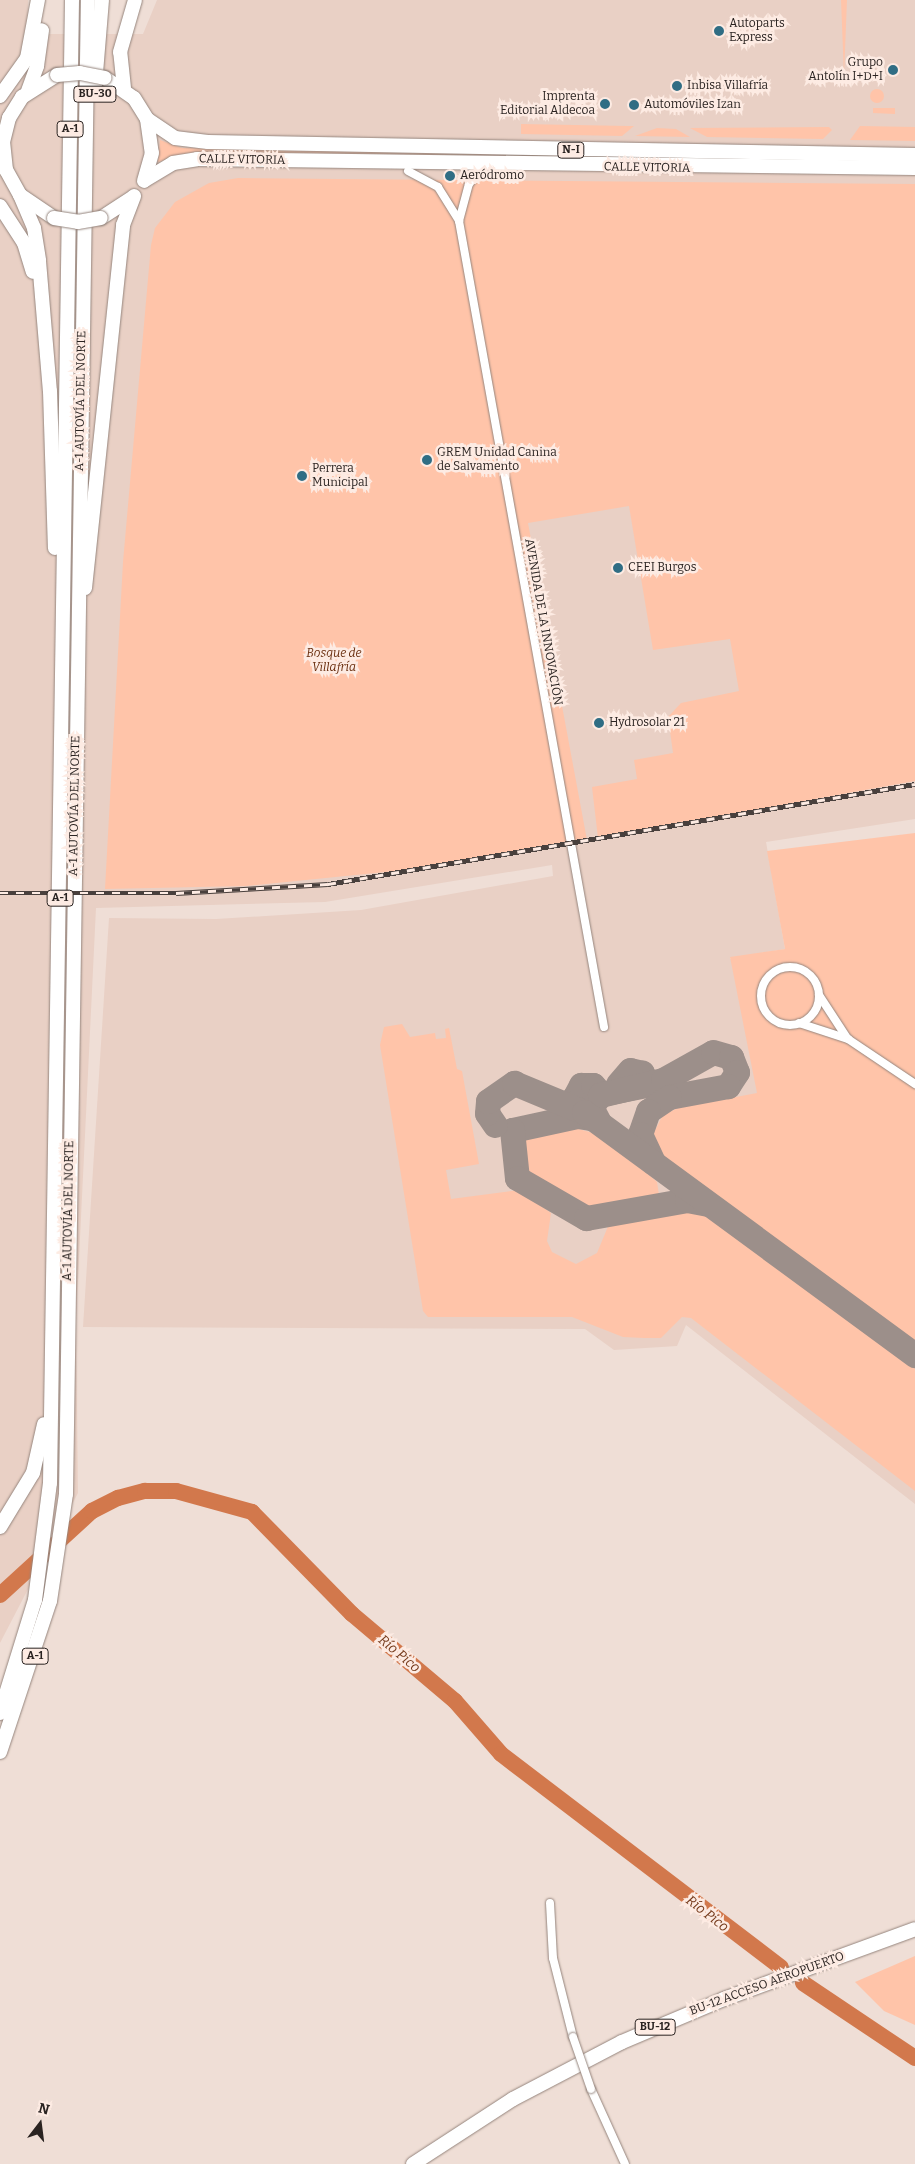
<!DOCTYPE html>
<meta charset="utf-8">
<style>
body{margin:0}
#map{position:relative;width:915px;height:2164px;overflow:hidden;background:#efded6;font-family:Bitter,serif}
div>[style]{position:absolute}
.built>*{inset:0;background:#e9d0c5}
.green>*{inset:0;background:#ffc4a9}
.round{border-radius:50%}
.river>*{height:16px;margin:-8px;padding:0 8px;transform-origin:8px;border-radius:8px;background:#d2784c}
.taxiway>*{height:25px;margin:-12.5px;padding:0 12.5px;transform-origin:12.5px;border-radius:12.5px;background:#9c8f8a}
.roads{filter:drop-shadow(0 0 1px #95857d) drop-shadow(0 0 1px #95857d)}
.street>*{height:8px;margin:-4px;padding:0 4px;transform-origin:4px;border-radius:4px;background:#fff}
.street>.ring{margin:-4px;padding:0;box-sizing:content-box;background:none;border:8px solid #fff;border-radius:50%}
.highway>*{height:14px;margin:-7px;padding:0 7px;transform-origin:7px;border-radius:7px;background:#fff}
.rail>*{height:4.5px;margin-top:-2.25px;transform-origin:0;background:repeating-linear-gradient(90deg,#fdebe3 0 8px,#49403d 0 16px);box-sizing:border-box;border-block:1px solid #49403d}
.bridges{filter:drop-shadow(0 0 1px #95857d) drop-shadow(0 0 1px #95857d)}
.street-bridge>*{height:8px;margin:-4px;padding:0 4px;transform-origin:4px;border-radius:4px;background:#fff}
.highway-bridge>*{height:14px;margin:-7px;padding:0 7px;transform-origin:7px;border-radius:7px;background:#fff}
.dots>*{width:14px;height:14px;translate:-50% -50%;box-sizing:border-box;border:2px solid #fdebe3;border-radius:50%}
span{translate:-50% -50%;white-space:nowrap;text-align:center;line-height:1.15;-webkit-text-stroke:5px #fdebe3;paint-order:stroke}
.shield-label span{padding:1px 4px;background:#fdebe3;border:1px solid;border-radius:4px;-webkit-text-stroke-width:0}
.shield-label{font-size:11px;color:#2a2321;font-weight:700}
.poi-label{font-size:12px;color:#2a2321}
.left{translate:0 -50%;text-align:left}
.right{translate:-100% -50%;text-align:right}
.street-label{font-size:12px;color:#2a2321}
.park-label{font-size:12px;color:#692e0e;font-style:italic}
.water-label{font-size:14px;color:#763b1c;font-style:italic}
.north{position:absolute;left:15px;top:2099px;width:50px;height:50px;-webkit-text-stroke:4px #fdebe3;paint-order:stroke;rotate:15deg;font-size:14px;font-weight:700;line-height:20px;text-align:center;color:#2a2321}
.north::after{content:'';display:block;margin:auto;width:18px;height:22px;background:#2a2321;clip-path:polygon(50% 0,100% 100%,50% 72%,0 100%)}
</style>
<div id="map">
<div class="built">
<div style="clip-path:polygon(0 0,28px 0,27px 34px,143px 34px,157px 0,915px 0,915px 819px,766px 842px,785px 949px,730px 958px,915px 1194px,915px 1504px,686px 1325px,677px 1346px,614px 1350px,585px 1329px,83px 1327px,109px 918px,216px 919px,361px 910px,553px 876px,552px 865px,325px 902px,96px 908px,76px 1321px,78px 1493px,0 1643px)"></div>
</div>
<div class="green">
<div style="clip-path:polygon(841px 0,847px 0,844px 76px)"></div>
<div class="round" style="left:870px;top:89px;width:14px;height:14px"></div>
<div style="clip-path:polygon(873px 108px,895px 108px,895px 114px,873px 113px)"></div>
<div style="clip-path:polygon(521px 124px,629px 126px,634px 126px,622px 136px,521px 134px)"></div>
<div style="clip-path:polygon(860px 126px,915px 127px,915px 141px,850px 140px)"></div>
<div style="clip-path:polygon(829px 127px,832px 130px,823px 139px,707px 137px,690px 128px)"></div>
<div style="clip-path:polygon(657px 128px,676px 129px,690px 137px,635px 136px)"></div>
<div style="clip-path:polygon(160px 140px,182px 148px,822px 160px,185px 154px,158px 162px)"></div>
<div style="clip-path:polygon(238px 178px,915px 184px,915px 781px,598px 838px,592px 787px,637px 779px,634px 760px,673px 753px,668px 717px,681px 703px,739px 691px,730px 639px,653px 650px,629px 506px,528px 523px,587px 840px,405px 870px,246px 886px,105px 889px,123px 562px,151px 245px,155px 228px,175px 202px,209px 183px)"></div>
<div style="clip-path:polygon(915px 833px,915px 1342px,661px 1155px,652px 1136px,663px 1115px,678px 1108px,757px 1093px,730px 957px,785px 949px,767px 851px)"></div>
<div style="clip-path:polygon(402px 1024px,410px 1037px,435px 1033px,436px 1039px,446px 1038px,445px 1029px,449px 1028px,457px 1069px,462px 1071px,479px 1164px,446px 1170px,451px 1199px,519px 1190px,551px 1213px,547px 1241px,552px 1252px,576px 1264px,597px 1253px,609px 1224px,691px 1209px,702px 1213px,915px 1369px,915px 1491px,691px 1318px,682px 1317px,661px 1338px,644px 1338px,623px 1337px,572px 1317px,428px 1317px,423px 1311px,380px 1045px,384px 1027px)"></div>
<div style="clip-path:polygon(571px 1127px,593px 1133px,649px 1175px,657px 1182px,659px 1195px,583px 1209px,535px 1181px,527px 1173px,524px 1141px,531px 1135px)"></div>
<div style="clip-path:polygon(915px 1956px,915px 2025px,884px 2011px,855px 1982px)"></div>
</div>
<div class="river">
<div style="left:0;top:1595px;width:125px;rotate:-42.4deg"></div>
<div style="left:92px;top:1511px;width:29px;rotate:-27deg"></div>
<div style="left:118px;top:1498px;width:28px;rotate:-15deg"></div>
<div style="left:145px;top:1491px;width:31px"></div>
<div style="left:176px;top:1491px;width:79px;rotate:15.4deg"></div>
<div style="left:252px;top:1512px;width:143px;rotate:45.6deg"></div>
<div style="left:352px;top:1614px;width:135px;rotate:40.2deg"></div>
<div style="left:455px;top:1701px;width:70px;rotate:49deg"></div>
<div style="left:501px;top:1754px;width:352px;rotate:37.3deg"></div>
<div style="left:803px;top:1983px;width:135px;rotate:33.8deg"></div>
</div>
<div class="taxiway">
<div style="left:589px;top:1115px;width:23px;rotate:-131deg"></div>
<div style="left:574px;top:1098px;width:15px;rotate:-62deg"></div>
<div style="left:581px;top:1085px;width:12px"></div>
<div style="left:593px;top:1085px;width:12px;rotate:48deg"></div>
<div style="left:601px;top:1094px;width:46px;rotate:-11.3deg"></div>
<div style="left:646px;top:1085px;width:13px;rotate:-108deg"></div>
<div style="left:642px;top:1073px;width:12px;rotate:-166deg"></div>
<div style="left:630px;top:1070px;width:18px;rotate:131deg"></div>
<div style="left:590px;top:1118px;width:13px;rotate:-171deg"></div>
<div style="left:577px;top:1116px;width:66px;rotate:167.8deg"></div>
<div style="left:512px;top:1130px;width:48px;rotate:84.1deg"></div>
<div style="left:517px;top:1178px;width:80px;rotate:30.1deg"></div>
<div style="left:586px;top:1218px;width:103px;rotate:-10.1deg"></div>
<div style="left:687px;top:1200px;width:20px;rotate:11deg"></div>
<div style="left:599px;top:1122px;width:17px;rotate:-118deg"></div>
<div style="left:591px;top:1107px;width:15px;rotate:-53deg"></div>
<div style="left:600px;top:1095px;width:65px;rotate:-13.4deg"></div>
<div style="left:663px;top:1080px;width:57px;rotate:-29.2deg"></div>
<div style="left:713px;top:1052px;width:19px;rotate:16deg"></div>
<div style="left:731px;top:1057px;width:16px;rotate:68deg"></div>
<div style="left:737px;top:1072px;width:17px;rotate:123deg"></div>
<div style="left:728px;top:1086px;width:60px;rotate:169.4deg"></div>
<div style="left:669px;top:1097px;width:25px;rotate:146deg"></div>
<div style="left:648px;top:1111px;width:24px;rotate:109deg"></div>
<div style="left:640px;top:1134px;width:31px;rotate:65deg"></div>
<div style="left:495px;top:1125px;width:14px;rotate:-124deg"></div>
<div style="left:487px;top:1113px;width:12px;rotate:-85deg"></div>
<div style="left:488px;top:1101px;width:32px;rotate:-35deg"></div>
<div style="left:514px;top:1083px;width:76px;rotate:22.5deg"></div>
<div style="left:584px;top:1112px;width:411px;rotate:36.3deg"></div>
</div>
<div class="roads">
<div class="street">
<div style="left:408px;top:171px;width:34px;rotate:28deg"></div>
<div style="left:438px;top:187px;width:40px;rotate:58deg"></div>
<div style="left:459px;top:221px;width:819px;rotate:79.8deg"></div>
<div style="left:459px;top:221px;width:38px;rotate:-75deg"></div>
<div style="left:469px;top:184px;width:16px;rotate:-50deg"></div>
<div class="ring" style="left:761px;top:967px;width:50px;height:50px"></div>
<div style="left:819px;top:995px;width:51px;rotate:56.9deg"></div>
<div style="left:799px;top:1023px;width:52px;rotate:18.1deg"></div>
<div style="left:848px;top:1039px;width:81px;rotate:33.9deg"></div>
<div style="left:550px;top:1903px;width:55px;rotate:86.9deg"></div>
<div style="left:553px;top:1958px;width:81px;rotate:75.8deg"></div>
<div style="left:591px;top:2089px;width:82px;rotate:65.6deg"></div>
</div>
<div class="highway">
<div style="left:105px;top:78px;width:35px;rotate:35deg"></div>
<div style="left:134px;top:98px;width:25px;rotate:58deg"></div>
<div style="left:147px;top:119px;width:34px;rotate:82deg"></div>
<div style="left:152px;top:153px;width:29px;rotate:106deg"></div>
<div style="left:95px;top:85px;width:85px;rotate:-85.3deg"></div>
<div style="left:124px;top:88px;width:36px;rotate:-96deg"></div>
<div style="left:120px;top:52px;width:54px;rotate:-73.9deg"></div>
<div style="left:28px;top:91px;width:27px;rotate:-70deg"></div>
<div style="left:37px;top:66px;width:36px;rotate:-82deg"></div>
<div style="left:0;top:96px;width:47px;rotate:-54.6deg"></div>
<div style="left:27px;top:58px;width:59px;rotate:-79.3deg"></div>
<div style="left:147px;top:119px;width:34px;rotate:34deg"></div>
<div style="left:175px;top:138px;width:33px;rotate:7deg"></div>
<div style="left:208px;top:142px;width:707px;rotate:1.05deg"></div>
<div style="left:145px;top:180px;width:33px;rotate:-31deg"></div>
<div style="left:173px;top:163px;width:24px;rotate:-9deg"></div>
<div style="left:197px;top:159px;width:718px;rotate:0.72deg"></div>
<div style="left:20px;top:195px;width:36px;rotate:67deg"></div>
<div style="left:34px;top:228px;width:33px;rotate:81deg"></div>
<div style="left:39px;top:261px;width:130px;rotate:85.2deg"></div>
<div style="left:50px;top:391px;width:157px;rotate:88.2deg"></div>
<div style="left:0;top:206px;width:44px;rotate:57deg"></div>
<div style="left:24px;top:243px;width:30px;rotate:73deg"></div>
<div style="left:54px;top:218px;width:41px;rotate:-145.9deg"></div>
<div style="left:20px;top:195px;width:29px;rotate:-119deg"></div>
<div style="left:6px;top:170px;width:28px;rotate:-96deg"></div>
<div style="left:3px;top:142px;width:25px;rotate:-76deg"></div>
<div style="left:9px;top:118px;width:25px;rotate:-58deg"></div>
<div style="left:22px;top:97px;width:41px;rotate:-32.2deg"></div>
<div style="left:101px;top:218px;width:37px;rotate:-33deg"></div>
<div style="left:85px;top:588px;width:365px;rotate:-84deg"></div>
<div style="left:123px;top:225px;width:31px;rotate:-69deg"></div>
<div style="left:0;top:1527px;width:63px;rotate:-58.6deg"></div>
<div style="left:33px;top:1473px;width:50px;rotate:-77.3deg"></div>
<div style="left:0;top:1713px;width:118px;rotate:-72.8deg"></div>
<div style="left:35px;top:1600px;width:118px;rotate:-82.7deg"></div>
<div style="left:50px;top:1483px;width:1483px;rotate:-89.15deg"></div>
<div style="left:0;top:1752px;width:159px;rotate:-71.7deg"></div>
<div style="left:50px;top:1601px;width:108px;rotate:-81.5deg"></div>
<div style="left:66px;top:1494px;width:1494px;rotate:-89.16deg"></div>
<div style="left:413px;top:2164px;width:119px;rotate:-33deg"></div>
<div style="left:513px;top:2099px;width:123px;rotate:-27.6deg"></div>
<div style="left:622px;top:2042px;width:111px;rotate:-22.9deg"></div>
<div style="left:724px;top:1999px;width:203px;rotate:-20.1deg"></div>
</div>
</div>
<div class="rail">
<div style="left:0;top:893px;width:176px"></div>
<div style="left:176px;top:893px;width:152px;rotate:-3.4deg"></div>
<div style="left:328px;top:884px;width:595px;rotate:-9.67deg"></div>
</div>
<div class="bridges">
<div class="street-bridge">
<div style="left:573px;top:2037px;width:55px;rotate:70.9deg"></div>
</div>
<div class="highway-bridge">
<div style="left:57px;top:75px;width:23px;rotate:-5deg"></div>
<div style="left:80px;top:73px;width:25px;rotate:11deg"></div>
<div style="left:54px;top:218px;width:24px;rotate:9deg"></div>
<div style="left:78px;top:222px;width:23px;rotate:-10deg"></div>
</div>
</div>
<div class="dots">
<div style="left:719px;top:31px;background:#306d84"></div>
<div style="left:893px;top:70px;background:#306d84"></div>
<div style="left:677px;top:86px;background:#306d84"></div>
<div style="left:605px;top:104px;background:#306d84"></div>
<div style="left:634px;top:105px;background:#306d84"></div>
<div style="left:450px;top:176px;background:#306d84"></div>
<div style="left:427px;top:460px;background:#306d84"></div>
<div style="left:302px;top:476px;background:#306d84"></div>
<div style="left:618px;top:568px;background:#306d84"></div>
<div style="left:599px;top:723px;background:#306d84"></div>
</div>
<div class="shield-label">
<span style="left:95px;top:94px">BU-30</span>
<span style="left:70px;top:129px">A-1</span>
<span style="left:571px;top:150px">N-I</span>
<span style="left:60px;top:898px">A-1</span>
<span style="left:35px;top:1656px">A-1</span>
<span style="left:655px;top:2027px">BU-12</span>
</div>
<div class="poi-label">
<span class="left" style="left:729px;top:31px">Autoparts<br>Express</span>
<span class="right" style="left:883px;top:70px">Grupo<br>Antolín I+D+I</span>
<span class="left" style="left:687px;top:86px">Inbisa Villafría</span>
<span class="right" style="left:595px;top:104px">Imprenta<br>Editorial Aldecoa</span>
<span class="left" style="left:644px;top:105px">Automóviles Izan</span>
<span class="left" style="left:460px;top:176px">Aeródromo</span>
<span class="left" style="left:437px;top:460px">GREM Unidad Canina<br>de Salvamento</span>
<span class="left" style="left:312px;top:476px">Perrera<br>Municipal</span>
<span class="left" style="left:628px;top:568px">CEEI Burgos</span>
<span class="left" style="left:609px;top:723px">Hydrosolar 21</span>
</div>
<div class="street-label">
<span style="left:242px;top:160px;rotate:1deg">CALLE VITORIA</span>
<span style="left:647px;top:168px;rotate:1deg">CALLE VITORIA</span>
<span style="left:81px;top:401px;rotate:-89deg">A-1 AUTOVÍA DEL NORTE</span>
<span style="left:543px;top:622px;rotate:80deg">AVENIDA DE LA INNOVACIÓN</span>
<span style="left:75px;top:806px;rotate:-89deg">A-1 AUTOVÍA DEL NORTE</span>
<span style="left:69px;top:1211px;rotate:-89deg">A-1 AUTOVÍA DEL NORTE</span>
<span style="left:767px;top:1984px;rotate:-20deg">BU-12 ACCESO AEROPUERTO</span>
</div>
<div class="park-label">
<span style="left:334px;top:661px">Bosque de<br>Villafría</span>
</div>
<div class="water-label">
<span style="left:399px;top:1654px;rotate:40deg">Río Pico</span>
<span style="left:707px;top:1914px;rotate:38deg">Río Pico</span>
</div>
<div class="north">N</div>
</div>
